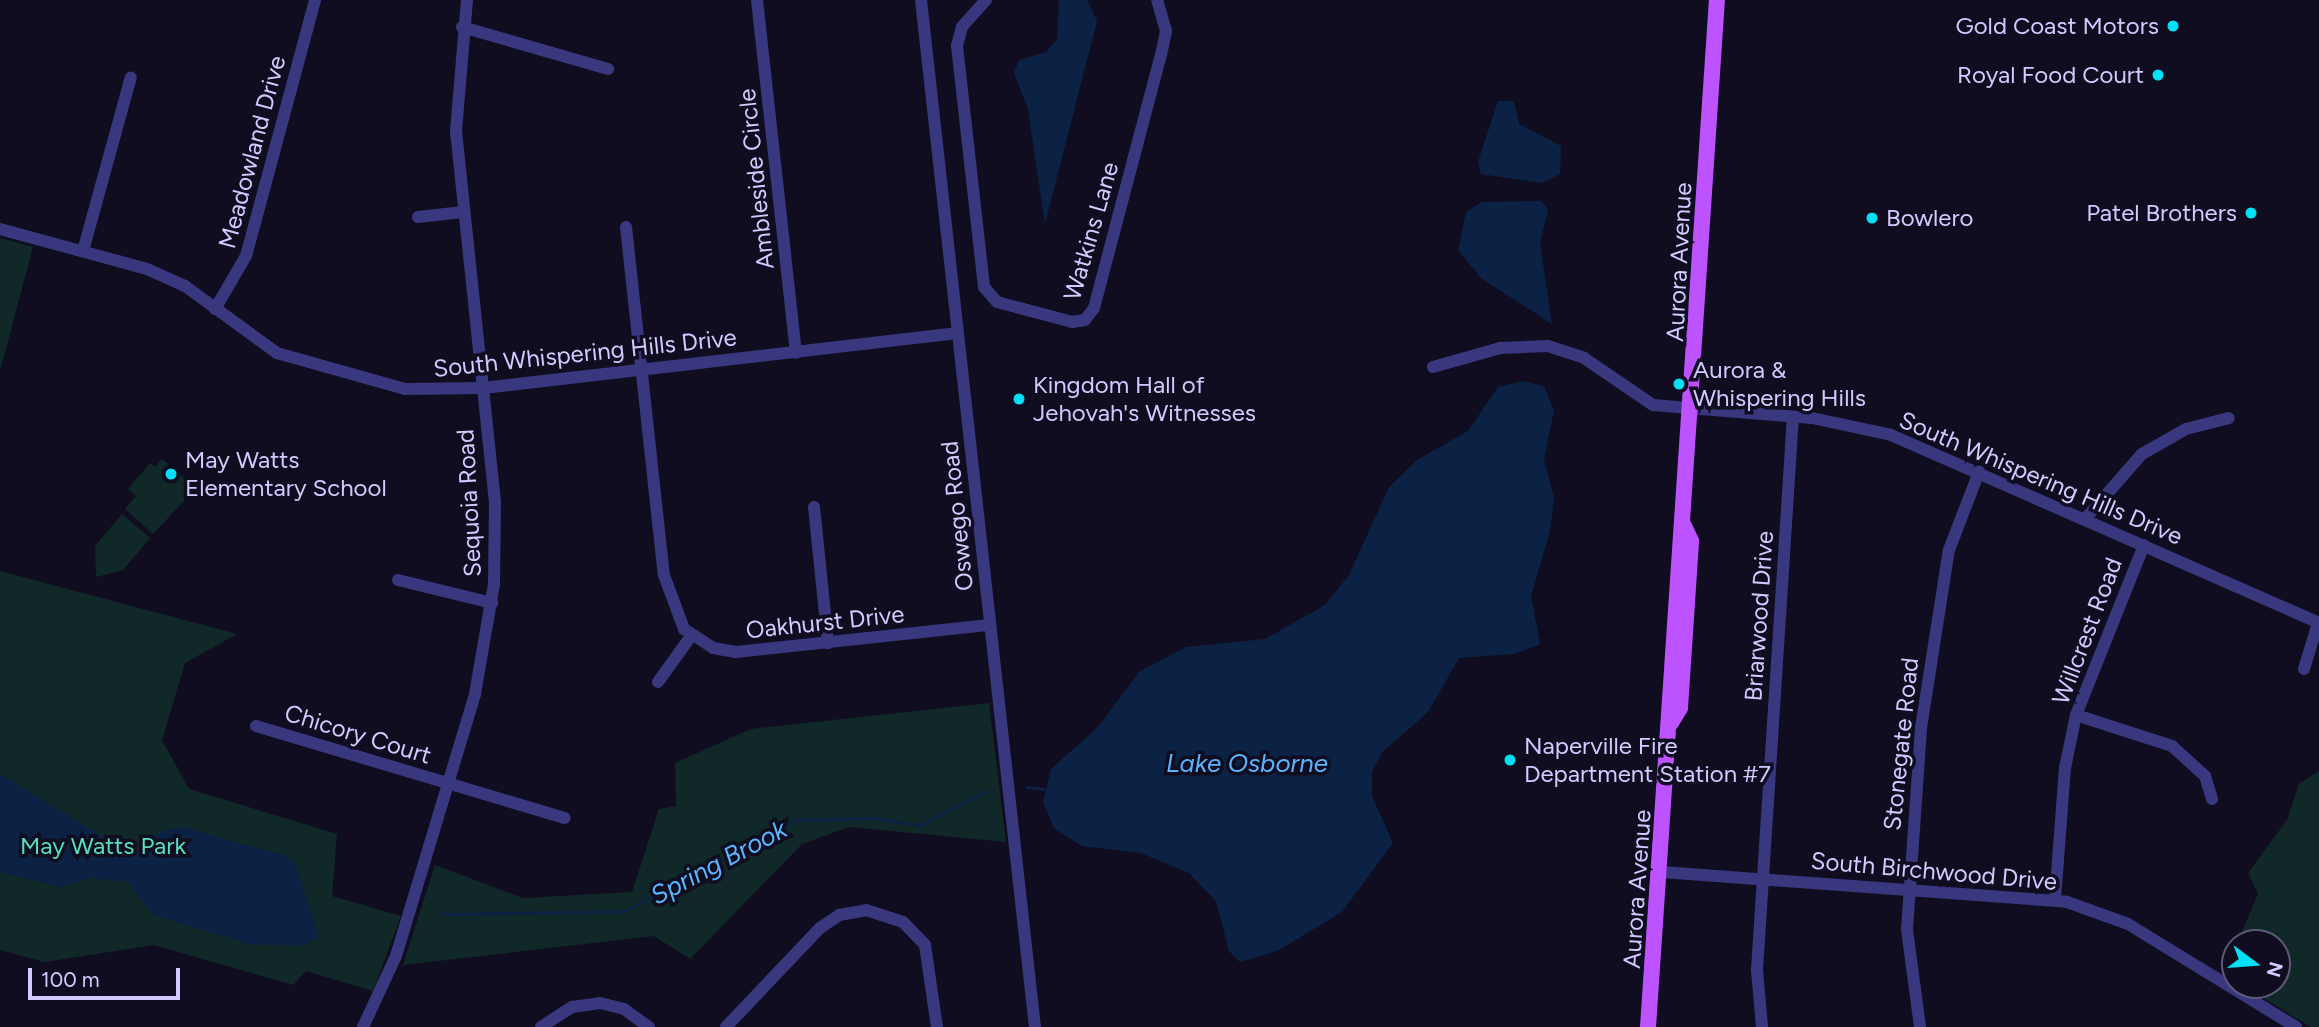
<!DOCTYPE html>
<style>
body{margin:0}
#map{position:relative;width:2319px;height:1027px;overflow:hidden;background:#100d20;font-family:Figtree,sans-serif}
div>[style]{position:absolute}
.green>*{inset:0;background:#102928}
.water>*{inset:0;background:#0c2244}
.stream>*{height:2.5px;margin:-1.25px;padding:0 1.25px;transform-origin:1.25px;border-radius:1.25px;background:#0c2244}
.minor>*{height:12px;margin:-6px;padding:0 6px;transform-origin:6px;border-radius:6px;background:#39387f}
.major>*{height:16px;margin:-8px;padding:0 8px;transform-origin:8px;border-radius:8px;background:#bc53fe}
.dots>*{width:19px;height:19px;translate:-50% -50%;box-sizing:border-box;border:4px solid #100d20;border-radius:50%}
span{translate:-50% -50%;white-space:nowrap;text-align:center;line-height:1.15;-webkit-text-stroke:7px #100d20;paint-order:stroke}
.poi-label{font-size:24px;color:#d1cbff}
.right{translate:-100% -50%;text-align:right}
.left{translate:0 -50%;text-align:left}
.street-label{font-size:24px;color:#d1cbff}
.park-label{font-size:24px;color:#58debb}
.water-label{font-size:26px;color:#5ab4fe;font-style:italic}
.north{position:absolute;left:2221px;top:929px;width:70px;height:70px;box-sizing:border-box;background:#100d20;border:2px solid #5d5979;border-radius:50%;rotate:106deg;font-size:19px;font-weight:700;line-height:28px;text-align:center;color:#d1cbff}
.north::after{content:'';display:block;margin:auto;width:24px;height:32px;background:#01e0f5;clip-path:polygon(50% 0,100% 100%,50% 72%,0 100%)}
.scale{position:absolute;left:28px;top:968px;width:152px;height:32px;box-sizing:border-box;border:4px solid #d1cbff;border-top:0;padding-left:9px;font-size:21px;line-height:24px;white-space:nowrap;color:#d1cbff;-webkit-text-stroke:5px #100d20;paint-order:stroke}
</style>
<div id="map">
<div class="green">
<div style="clip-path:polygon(0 238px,33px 247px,0 371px)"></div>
<div style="clip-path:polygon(162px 459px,196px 488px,153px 534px,125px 509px,136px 496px,128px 489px,150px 463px,155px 467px)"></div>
<div style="clip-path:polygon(122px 514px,150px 538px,123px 570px,96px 577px,95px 546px)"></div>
<div style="clip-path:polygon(0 571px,237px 634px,185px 663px,162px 740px,189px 789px,337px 834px,332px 896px,401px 916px,373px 991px,306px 971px,293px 985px,154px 945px,45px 962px,0 950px)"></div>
<div style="clip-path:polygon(989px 703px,1006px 842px,849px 827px,802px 844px,690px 959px,654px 936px,403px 965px,435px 865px,523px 898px,632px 892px,659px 809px,676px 806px,675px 763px,751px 729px)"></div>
<div style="clip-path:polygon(2319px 771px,2319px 1027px,2311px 1027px,2242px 985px,2277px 985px,2277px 943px,2237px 943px,2258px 894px,2248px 873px,2287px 820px,2299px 784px)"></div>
</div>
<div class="water">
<div style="clip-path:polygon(1059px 0,1087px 0,1097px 21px,1045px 224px,1028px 109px,1014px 73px,1019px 60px,1046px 52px,1057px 40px)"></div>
<div style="clip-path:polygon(1498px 101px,1514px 101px,1519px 124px,1561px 146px,1560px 174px,1542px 183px,1481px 174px,1478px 162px)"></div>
<div style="clip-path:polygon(1541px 201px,1548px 209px,1540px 244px,1552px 324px,1481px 278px,1458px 250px,1466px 212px,1482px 202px)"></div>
<div style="clip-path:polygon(1523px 381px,1544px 386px,1554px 411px,1544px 459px,1554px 498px,1550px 531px,1531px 596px,1540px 644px,1514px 654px,1459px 658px,1428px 712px,1382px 752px,1372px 772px,1372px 796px,1393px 843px,1342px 912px,1279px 950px,1240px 962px,1229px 951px,1216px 901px,1189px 873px,1141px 853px,1082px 846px,1054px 828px,1043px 802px,1051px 769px,1098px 727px,1140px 671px,1186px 647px,1265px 639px,1325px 605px,1349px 575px,1389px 487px,1417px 460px,1468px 431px,1498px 387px)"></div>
<div style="clip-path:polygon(0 774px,133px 855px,164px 830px,182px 827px,283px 855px,295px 863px,319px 937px,302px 946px,249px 944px,153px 915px,128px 882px,89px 878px,61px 887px,0 872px)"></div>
</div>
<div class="stream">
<div style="left:1027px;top:787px;width:17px;rotate:7deg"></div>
<div style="left:443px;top:914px;width:182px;rotate:-0.9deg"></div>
<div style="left:625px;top:911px;width:195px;rotate:-27.9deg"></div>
<div style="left:797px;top:820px;width:77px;rotate:-1.5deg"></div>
<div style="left:874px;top:818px;width:47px;rotate:8.7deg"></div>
<div style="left:920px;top:825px;width:74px;rotate:-27.3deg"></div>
</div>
<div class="minor">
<div style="left:757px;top:0;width:355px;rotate:83.7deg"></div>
<div style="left:921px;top:0;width:1033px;rotate:83.67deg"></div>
<div style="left:986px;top:0;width:36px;rotate:132deg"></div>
<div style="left:962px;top:27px;width:20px;rotate:105deg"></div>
<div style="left:957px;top:46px;width:243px;rotate:83.6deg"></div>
<div style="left:984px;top:287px;width:20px;rotate:49deg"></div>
<div style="left:997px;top:302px;width:78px;rotate:14.9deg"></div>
<div style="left:1072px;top:322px;width:13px;rotate:-9deg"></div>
<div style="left:1085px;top:320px;width:15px;rotate:-53deg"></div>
<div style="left:1094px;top:308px;width:262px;rotate:-75.2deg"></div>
<div style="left:1161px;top:55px;width:25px;rotate:-78deg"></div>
<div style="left:1166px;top:31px;width:32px;rotate:-106deg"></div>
<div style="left:462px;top:27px;width:152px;rotate:16deg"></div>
<div style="left:418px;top:217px;width:45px;rotate:-6.3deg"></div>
<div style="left:626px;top:227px;width:350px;rotate:83.8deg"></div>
<div style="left:664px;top:575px;width:58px;rotate:69.7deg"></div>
<div style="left:684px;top:629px;width:35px;rotate:33deg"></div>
<div style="left:713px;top:648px;width:23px;rotate:10deg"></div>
<div style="left:736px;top:652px;width:255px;rotate:-6.1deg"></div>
<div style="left:0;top:229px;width:152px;rotate:15.2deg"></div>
<div style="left:147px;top:269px;width:42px;rotate:24.1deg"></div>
<div style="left:185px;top:286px;width:114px;rotate:36.1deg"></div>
<div style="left:277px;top:353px;width:133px;rotate:15.7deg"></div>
<div style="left:405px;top:389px;width:78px;rotate:-0.7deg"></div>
<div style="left:483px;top:388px;width:478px;rotate:-6.6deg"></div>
<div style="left:83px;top:251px;width:180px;rotate:-74.6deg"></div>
<div style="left:215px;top:309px;width:61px;rotate:-59.7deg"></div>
<div style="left:246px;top:256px;width:265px;rotate:-74.9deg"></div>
<div style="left:1433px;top:367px;width:70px;rotate:-15.8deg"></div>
<div style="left:1500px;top:348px;width:48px;rotate:-2.4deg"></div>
<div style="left:1548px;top:346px;width:38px;rotate:18deg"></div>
<div style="left:1584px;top:358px;width:83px;rotate:34.3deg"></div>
<div style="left:1653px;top:405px;width:160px;rotate:4.7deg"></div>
<div style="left:1812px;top:418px;width:81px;rotate:12.1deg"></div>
<div style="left:1891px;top:435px;width:467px;rotate:23.7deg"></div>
<div style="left:814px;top:507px;width:137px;rotate:84.1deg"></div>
<div style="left:2085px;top:519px;width:86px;rotate:-48.8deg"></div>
<div style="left:2142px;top:454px;width:51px;rotate:-29.6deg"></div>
<div style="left:2186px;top:429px;width:44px;rotate:-14.3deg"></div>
<div style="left:398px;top:580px;width:97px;rotate:13.7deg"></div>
<div style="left:2304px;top:669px;width:48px;rotate:-73.1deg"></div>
<div style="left:658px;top:682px;width:57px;rotate:-54.3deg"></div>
<div style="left:2076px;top:715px;width:101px;rotate:17.9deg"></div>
<div style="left:2172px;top:746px;width:45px;rotate:42.3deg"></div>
<div style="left:2205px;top:776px;width:24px;rotate:73deg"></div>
<div style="left:256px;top:726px;width:322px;rotate:16.6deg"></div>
<div style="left:1662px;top:872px;width:406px;rotate:4.2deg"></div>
<div style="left:2067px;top:902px;width:65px;rotate:19.8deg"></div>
<div style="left:2128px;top:924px;width:197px;rotate:31.5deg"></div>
<div style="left:2055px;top:900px;width:132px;rotate:-85.7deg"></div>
<div style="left:2065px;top:768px;width:54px;rotate:-78.3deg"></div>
<div style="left:2076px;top:715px;width:183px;rotate:-68.2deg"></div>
<div style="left:363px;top:1027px;width:78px;rotate:-65.1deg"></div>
<div style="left:396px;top:956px;width:274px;rotate:-73.2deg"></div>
<div style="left:475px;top:694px;width:112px;rotate:-80.2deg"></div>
<div style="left:494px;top:584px;width:82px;rotate:-89.3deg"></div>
<div style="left:495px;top:502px;width:373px;rotate:-96deg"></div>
<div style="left:456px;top:131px;width:131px;rotate:-85.2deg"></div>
<div style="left:541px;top:1027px;width:37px;rotate:-33deg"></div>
<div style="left:572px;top:1007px;width:28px;rotate:-8deg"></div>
<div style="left:600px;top:1003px;width:25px;rotate:14deg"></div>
<div style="left:624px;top:1009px;width:31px;rotate:36deg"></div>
<div style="left:726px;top:1027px;width:137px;rotate:-46.5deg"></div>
<div style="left:820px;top:928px;width:23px;rotate:-34deg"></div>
<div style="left:839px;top:915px;width:27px;rotate:-10deg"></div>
<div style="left:866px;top:910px;width:39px;rotate:18deg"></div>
<div style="left:903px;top:922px;width:32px;rotate:46deg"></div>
<div style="left:925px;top:945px;width:83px;rotate:81.7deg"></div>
<div style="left:1762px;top:1027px;width:57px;rotate:-95deg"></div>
<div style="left:1757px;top:970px;width:554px;rotate:-86.28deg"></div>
<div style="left:1920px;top:1027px;width:99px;rotate:-97.6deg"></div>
<div style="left:1907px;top:929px;width:201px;rotate:-86deg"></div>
<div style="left:1921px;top:728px;width:180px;rotate:-81.1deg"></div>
<div style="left:1949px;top:550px;width:84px;rotate:-69deg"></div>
</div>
<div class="major">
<div style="left:1671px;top:723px;width:17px;rotate:-59deg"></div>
<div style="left:1680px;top:708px;width:167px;rotate:-86.2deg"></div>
<div style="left:1691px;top:541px;width:17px;rotate:-115deg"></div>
<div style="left:1648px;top:1027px;width:1029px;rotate:-86.16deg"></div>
</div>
<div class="dots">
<div style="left:2173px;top:26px;background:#01e0f5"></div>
<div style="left:2158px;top:75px;background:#01e0f5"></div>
<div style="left:2251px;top:213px;background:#01e0f5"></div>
<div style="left:1872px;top:218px;background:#01e0f5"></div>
<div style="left:1679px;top:384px;background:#01e0f5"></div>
<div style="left:1019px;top:399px;background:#01e0f5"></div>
<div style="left:171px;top:474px;background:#01e0f5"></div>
<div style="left:1510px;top:760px;background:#01e0f5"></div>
</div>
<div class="poi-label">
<span class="right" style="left:2159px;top:26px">Gold Coast Motors</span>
<span class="right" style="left:2144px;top:75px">Royal Food Court</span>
<span class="right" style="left:2237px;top:213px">Patel Brothers</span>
<span class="left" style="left:1886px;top:218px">Bowlero</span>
<span class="left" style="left:1693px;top:384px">Aurora &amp;<br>Whispering Hills</span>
<span class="left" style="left:1033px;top:399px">Kingdom Hall of<br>Jehovah's Witnesses</span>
<span class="left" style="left:185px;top:474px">May Watts<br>Elementary School</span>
<span class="left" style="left:1524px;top:760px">Naperville Fire<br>Department Station #7</span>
</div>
<div class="street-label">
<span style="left:252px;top:152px;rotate:-75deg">Meadowland Drive</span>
<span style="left:756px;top:179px;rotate:-96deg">Ambleside Circle</span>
<span style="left:1091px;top:231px;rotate:-74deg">Watkins Lane</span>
<span style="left:1679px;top:262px;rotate:-87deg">Aurora Avenue</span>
<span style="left:585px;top:353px;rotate:-6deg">South Whispering Hills Drive</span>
<span style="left:2041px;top:478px;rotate:23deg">South Whispering Hills Drive</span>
<span style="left:469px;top:503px;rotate:-93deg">Sequoia Road</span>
<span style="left:957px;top:516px;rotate:-96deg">Oswego Road</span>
<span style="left:1759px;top:616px;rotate:-86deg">Briarwood Drive</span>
<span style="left:825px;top:622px;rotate:-6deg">Oakhurst Drive</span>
<span style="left:2087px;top:631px;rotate:-69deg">Willcrest Road</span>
<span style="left:358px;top:734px;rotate:17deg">Chicory Court</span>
<span style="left:1901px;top:744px;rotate:-84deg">Stonegate Road</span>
<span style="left:1934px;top:871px;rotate:5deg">South Birchwood Drive</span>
<span style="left:1637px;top:889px;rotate:-86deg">Aurora Avenue</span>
</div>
<div class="park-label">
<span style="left:103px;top:846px">May Watts Park</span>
</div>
<div class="water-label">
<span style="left:1247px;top:764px">Lake Osborne</span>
<span style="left:719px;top:863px;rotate:-28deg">Spring Brook</span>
</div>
<div class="north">N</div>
<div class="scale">100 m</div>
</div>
